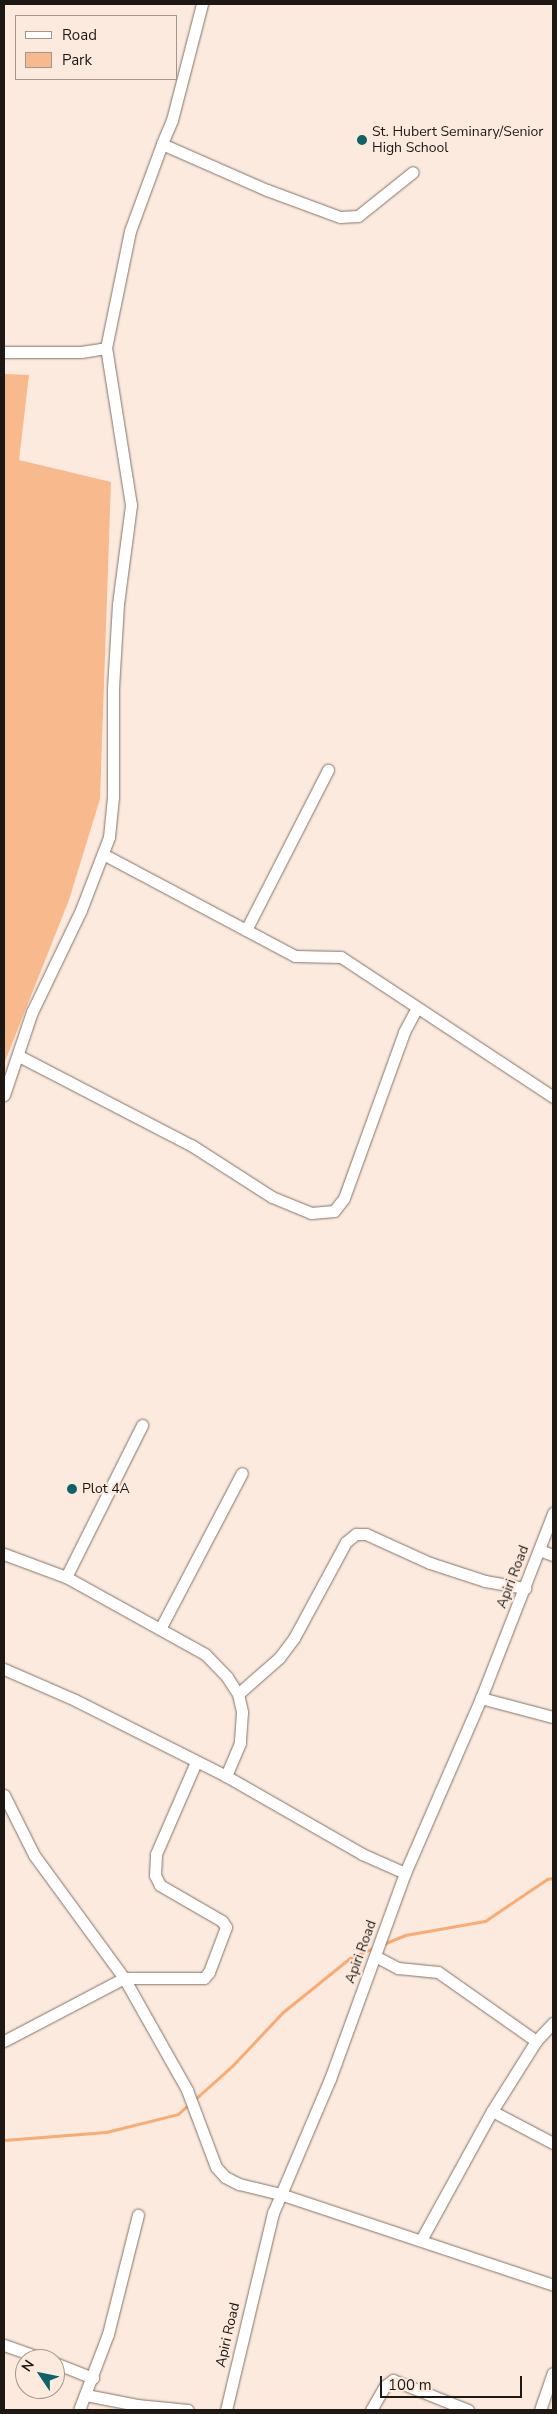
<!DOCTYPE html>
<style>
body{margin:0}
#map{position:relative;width:557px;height:2414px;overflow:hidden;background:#fceade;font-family:"Nunito Sans",sans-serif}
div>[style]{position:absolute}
.green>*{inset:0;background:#f8b98d}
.stream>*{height:3px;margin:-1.5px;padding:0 1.5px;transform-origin:1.5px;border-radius:1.5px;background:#f8ab72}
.roads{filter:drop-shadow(0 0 1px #827368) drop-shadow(0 0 1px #827368)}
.minor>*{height:11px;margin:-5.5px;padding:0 5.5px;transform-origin:5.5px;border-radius:5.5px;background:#fff}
.dots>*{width:14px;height:14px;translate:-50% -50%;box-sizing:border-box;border:2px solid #fceade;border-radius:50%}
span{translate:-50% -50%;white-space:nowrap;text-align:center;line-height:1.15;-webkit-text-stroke:4px #fceade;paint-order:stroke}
.poi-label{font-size:14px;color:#1e1814}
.left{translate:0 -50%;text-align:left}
.street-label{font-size:14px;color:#1e1814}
.frame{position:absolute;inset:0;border:5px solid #1e1814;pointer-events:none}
.legend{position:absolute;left:15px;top:15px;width:162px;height:65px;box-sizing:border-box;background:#fceade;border:1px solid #a3968d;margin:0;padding:6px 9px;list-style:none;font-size:15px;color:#1e1814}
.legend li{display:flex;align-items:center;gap:10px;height:25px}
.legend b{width:25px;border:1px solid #a3968d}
.north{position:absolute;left:15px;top:2349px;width:50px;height:50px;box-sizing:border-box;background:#fceade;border:1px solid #a3968d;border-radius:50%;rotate:304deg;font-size:14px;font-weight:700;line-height:20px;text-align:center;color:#1e1814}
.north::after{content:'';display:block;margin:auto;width:18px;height:22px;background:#116168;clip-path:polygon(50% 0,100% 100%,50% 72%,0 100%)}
.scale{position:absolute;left:380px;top:2376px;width:142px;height:22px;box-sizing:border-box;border:2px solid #1e1814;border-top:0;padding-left:6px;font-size:15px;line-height:18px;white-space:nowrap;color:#1e1814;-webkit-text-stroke:4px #fceade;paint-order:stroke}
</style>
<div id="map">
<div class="green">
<div style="clip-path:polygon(4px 374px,29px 375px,19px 460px,111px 482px,100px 799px,69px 900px,4px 1064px)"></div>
</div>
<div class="stream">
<div style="left:383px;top:1944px;width:24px;rotate:-22deg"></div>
<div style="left:405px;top:1935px;width:81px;rotate:-9.9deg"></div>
<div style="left:485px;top:1921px;width:75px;rotate:-34.1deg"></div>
<div style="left:547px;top:1879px;width:6px;rotate:-9deg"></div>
<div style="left:194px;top:2100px;width:52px;rotate:-41.9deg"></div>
<div style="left:233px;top:2065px;width:73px;rotate:-46.7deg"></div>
<div style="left:283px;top:2012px;width:86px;rotate:-38.9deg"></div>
<div style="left:350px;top:1958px;width:25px;rotate:-23deg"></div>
<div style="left:4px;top:2140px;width:102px;rotate:-4.5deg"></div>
<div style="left:106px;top:2132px;width:74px;rotate:-14deg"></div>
<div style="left:178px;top:2114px;width:15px;rotate:-42deg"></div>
</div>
<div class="roads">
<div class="minor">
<div style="left:202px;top:4px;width:120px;rotate:104.5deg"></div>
<div style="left:172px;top:120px;width:26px;rotate:113deg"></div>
<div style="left:162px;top:144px;width:115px;rotate:23.7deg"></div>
<div style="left:267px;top:190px;width:78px;rotate:20.3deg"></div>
<div style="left:340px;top:217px;width:18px;rotate:-3deg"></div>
<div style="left:358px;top:216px;width:70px;rotate:-38.7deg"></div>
<div style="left:4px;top:352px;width:77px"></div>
<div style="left:81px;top:352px;width:25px;rotate:-9deg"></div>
<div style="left:106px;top:348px;width:119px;rotate:-78.4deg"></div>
<div style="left:130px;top:231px;width:93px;rotate:-69.8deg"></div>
<div style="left:103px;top:854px;width:217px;rotate:28deg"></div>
<div style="left:295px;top:956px;width:46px;rotate:1.2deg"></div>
<div style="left:341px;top:957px;width:254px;rotate:33.4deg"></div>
<div style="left:246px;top:930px;width:180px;rotate:-62.9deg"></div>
<div style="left:19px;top:1056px;width:194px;rotate:27.4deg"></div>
<div style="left:191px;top:1145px;width:96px;rotate:32.7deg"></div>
<div style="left:272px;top:1197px;width:42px;rotate:22.3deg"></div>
<div style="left:311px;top:1213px;width:23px;rotate:-5deg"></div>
<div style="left:334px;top:1211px;width:16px;rotate:-52deg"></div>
<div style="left:344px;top:1198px;width:177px;rotate:-70.1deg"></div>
<div style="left:404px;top:1032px;width:27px;rotate:-62deg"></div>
<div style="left:4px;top:1095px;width:88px;rotate:-71.4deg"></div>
<div style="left:32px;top:1012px;width:113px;rotate:-64.3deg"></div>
<div style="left:81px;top:910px;width:78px;rotate:-69deg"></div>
<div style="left:109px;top:837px;width:40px;rotate:-84.3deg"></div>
<div style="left:113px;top:797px;width:109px;rotate:-90deg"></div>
<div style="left:113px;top:688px;width:84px;rotate:-86.6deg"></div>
<div style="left:118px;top:604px;width:100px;rotate:-82.5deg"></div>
<div style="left:131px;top:505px;width:159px;rotate:-99deg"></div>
<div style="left:539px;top:1550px;width:15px;rotate:20deg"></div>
<div style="left:4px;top:1554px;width:66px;rotate:20.4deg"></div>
<div style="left:66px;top:1577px;width:159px;rotate:29deg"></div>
<div style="left:205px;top:1654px;width:32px;rotate:46deg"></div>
<div style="left:227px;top:1677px;width:20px;rotate:57deg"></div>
<div style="left:238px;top:1694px;width:18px;rotate:77deg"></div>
<div style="left:242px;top:1712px;width:31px;rotate:94deg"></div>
<div style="left:240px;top:1743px;width:36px;rotate:113deg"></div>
<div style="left:66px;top:1577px;width:170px;rotate:-63.4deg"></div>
<div style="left:160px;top:1629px;width:176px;rotate:-62.3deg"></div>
<div style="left:4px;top:1669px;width:77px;rotate:23.6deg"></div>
<div style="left:75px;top:1700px;width:169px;rotate:26.7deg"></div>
<div style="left:226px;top:1776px;width:157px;rotate:29.8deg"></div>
<div style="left:362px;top:1854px;width:47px;rotate:23.8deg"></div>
<div style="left:238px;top:1694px;width:55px;rotate:-41.3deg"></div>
<div style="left:279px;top:1658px;width:25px;rotate:-53deg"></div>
<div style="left:294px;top:1638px;width:109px;rotate:-61.6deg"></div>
<div style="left:346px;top:1542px;width:13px;rotate:-39deg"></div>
<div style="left:356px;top:1534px;width:10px"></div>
<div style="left:366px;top:1534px;width:70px;rotate:24.4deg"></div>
<div style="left:430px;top:1563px;width:58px;rotate:18.1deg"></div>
<div style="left:485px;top:1581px;width:41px;rotate:9.9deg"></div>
<div style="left:481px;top:1698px;width:74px;rotate:14.8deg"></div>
<div style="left:4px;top:1795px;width:67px;rotate:63.4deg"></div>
<div style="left:34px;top:1855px;width:152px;rotate:53.8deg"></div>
<div style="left:124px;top:1978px;width:129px;rotate:60.6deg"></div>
<div style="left:187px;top:2090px;width:82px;rotate:69.4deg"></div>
<div style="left:216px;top:2167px;width:13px;rotate:48deg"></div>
<div style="left:225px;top:2177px;width:16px;rotate:27deg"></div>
<div style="left:239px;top:2184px;width:42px;rotate:13.7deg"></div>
<div style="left:280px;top:2194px;width:288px;rotate:18.4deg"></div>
<div style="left:375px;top:1956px;width:26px;rotate:28deg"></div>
<div style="left:398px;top:1968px;width:40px;rotate:5.7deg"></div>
<div style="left:438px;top:1972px;width:120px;rotate:35.1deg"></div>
<div style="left:4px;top:2041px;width:136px;rotate:-27.7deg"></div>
<div style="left:124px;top:1978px;width:80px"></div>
<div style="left:204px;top:1978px;width:8px;rotate:-50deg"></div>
<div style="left:209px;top:1972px;width:48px;rotate:-69.3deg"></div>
<div style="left:226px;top:1927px;width:7px;rotate:-124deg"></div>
<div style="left:222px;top:1921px;width:72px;rotate:-149.9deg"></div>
<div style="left:160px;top:1885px;width:11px;rotate:-117deg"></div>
<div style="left:155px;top:1875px;width:21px;rotate:-87deg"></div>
<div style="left:156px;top:1854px;width:100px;rotate:-66.5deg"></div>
<div style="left:492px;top:2111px;width:69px;rotate:27.7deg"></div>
<div style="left:421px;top:2240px;width:147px;rotate:-61.2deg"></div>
<div style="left:492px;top:2111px;width:83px;rotate:-57.8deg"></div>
<div style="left:536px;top:2041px;width:25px;rotate:-47deg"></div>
<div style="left:4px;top:2345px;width:42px;rotate:19.3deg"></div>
<div style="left:55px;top:2363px;width:41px;rotate:21.5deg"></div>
<div style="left:86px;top:2395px;width:52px;rotate:11.1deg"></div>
<div style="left:137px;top:2405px;width:51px;rotate:5.6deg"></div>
<div style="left:79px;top:2410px;width:81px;rotate:-69.1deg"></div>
<div style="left:108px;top:2334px;width:123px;rotate:-75.9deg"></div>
<div style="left:226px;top:2410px;width:203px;rotate:-76.6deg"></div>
<div style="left:273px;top:2213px;width:146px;rotate:-67deg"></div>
<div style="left:330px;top:2079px;width:219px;rotate:-70deg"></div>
<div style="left:405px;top:1873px;width:191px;rotate:-66.5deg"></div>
<div style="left:481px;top:1698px;width:199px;rotate:-68.7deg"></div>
<div style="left:371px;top:2410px;width:28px;rotate:-60deg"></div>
<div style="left:385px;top:2386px;width:10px;rotate:-37deg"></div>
<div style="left:393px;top:2380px;width:81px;rotate:21.8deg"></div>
<div style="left:540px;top:2410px;width:39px;rotate:-71deg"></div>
</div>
</div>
<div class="dots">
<div style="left:362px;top:140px;background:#116168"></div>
<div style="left:72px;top:1489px;background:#116168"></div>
</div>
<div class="poi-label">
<span class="left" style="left:372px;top:140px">St. Hubert Seminary/Senior<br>High School</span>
<span class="left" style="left:82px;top:1489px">Plot 4A</span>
</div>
<div class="street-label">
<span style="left:513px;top:1577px;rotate:-69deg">Apiri Road</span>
<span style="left:361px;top:1952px;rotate:-70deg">Apiri Road</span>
<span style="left:228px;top:2335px;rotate:-77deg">Apiri Road</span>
</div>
<div class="frame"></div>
<ul class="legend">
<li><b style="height:6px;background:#fff"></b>Road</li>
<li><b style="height:14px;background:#f8b98d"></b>Park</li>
</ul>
<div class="north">N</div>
<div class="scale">100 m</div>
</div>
